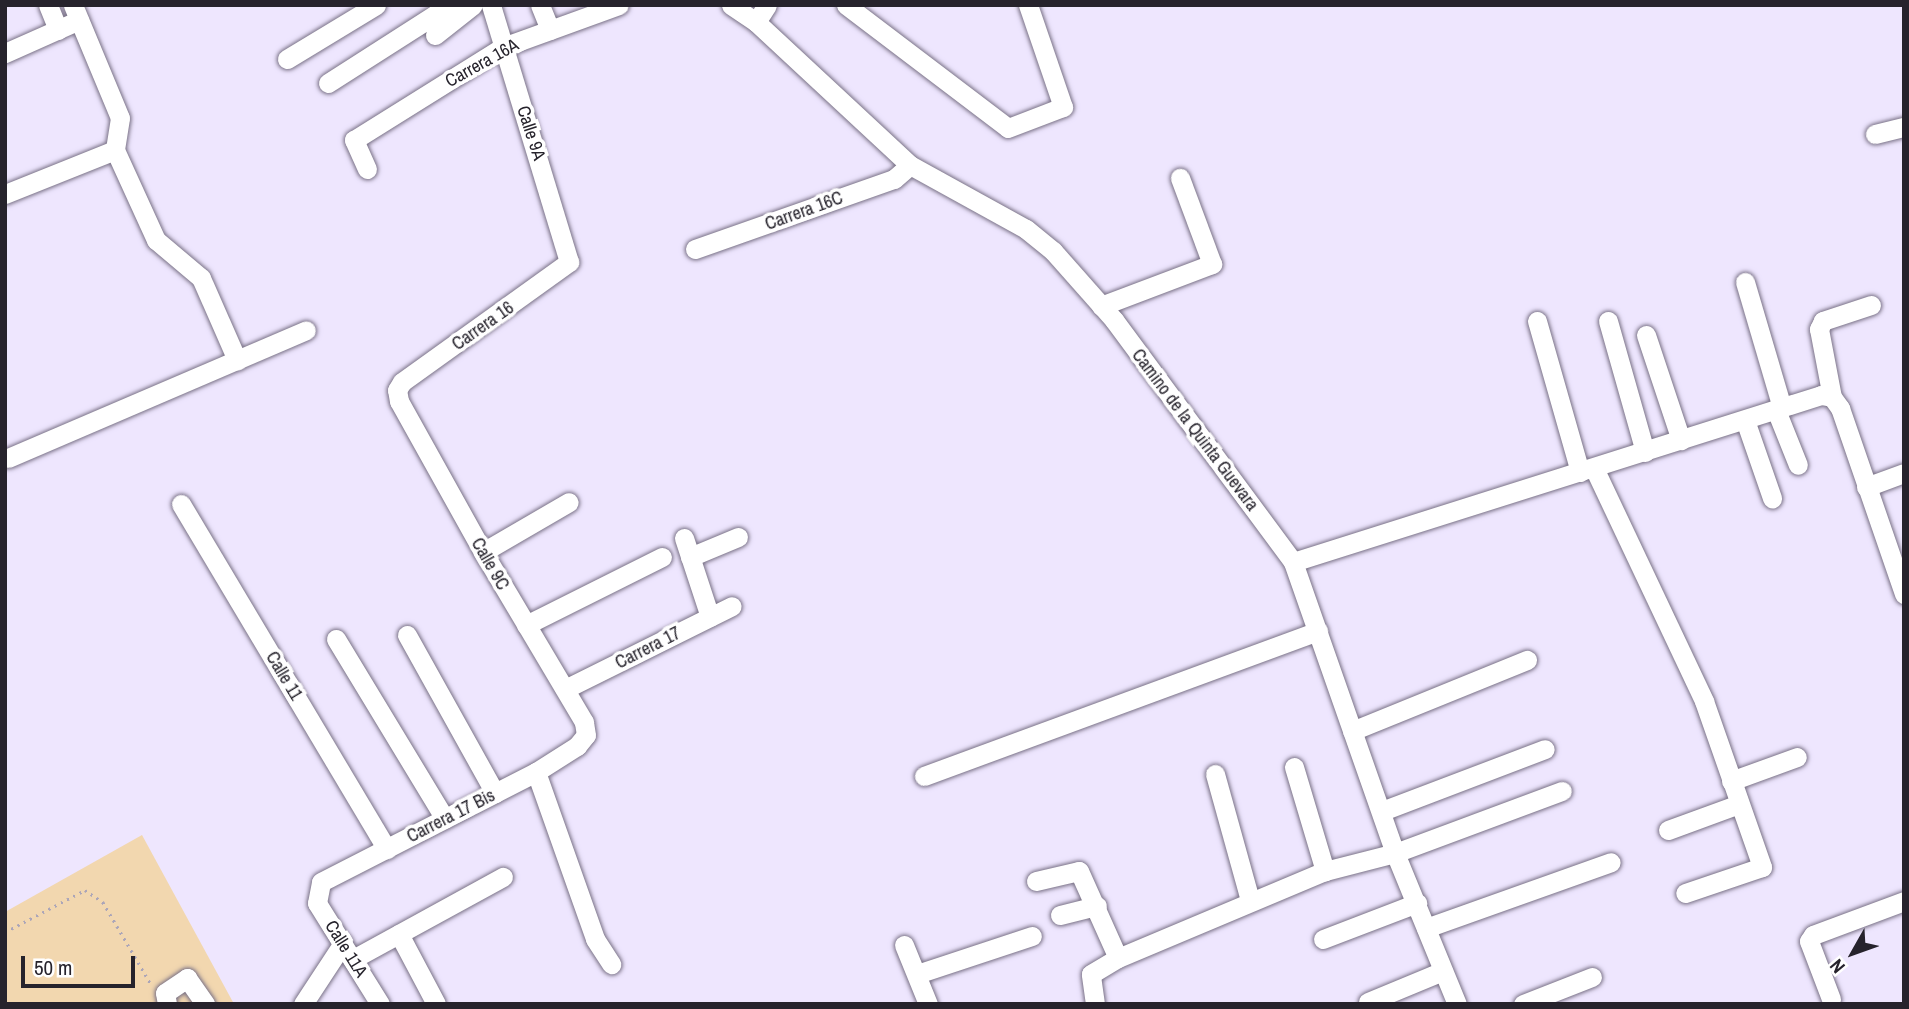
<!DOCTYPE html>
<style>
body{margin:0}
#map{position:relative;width:1909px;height:1009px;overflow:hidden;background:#eee6fe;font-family:"Archivo Narrow",sans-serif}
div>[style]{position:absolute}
.green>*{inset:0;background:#f2d7af}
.path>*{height:2.5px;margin-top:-1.25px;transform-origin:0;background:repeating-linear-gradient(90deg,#aba5b8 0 2px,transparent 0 7px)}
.roads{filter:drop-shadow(0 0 2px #797186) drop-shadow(0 0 2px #797186)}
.minor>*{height:19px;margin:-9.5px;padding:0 9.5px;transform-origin:9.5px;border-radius:9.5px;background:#fff}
span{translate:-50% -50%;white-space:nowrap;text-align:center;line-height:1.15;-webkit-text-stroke:7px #fff;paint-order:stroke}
.street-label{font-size:18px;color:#26232c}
.frame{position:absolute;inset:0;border:7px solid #26232c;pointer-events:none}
.north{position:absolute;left:1818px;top:918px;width:70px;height:70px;-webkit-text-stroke:5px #fff;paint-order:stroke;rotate:230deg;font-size:19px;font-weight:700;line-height:28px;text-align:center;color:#26232c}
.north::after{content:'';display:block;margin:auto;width:24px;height:32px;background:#26232c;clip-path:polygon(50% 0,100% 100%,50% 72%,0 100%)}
.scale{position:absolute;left:21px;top:956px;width:114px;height:32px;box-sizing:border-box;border:4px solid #26232c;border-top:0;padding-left:9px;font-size:21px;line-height:24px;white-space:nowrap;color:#26232c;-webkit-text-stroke:5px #fff;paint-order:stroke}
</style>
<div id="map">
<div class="green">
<div style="clip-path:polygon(142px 835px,234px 1004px,5px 1004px,5px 912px)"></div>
</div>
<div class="path">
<div style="left:5px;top:932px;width:90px;rotate:-27.7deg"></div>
<div style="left:85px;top:890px;width:22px;rotate:34deg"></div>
<div style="left:103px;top:902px;width:95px;rotate:59.7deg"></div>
</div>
<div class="roads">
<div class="minor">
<div style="left:48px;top:5px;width:27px;rotate:68deg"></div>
<div style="left:73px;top:5px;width:122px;rotate:67.4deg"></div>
<div style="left:120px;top:118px;width:32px;rotate:99deg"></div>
<div style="left:115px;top:150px;width:99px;rotate:65.5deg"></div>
<div style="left:156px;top:240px;width:59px;rotate:40.2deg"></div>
<div style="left:201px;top:278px;width:90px;rotate:66.3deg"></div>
<div style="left:540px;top:5px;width:27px;rotate:68deg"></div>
<div style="left:731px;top:5px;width:30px;rotate:34deg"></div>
<div style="left:756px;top:22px;width:210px;rotate:42.9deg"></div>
<div style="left:910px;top:165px;width:132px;rotate:28.9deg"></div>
<div style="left:1026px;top:229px;width:35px;rotate:39deg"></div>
<div style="left:1053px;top:251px;width:92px;rotate:48.5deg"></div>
<div style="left:1114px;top:320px;width:301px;rotate:53.5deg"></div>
<div style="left:1293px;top:562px;width:308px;rotate:70.7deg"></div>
<div style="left:1395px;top:853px;width:163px;rotate:67.7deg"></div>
<div style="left:846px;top:5px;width:203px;rotate:37.2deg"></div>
<div style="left:1008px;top:128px;width:59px;rotate:-20.9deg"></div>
<div style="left:1063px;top:107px;width:108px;rotate:-108.9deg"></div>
<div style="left:756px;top:22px;width:20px;rotate:-57deg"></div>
<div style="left:435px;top:35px;width:48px;rotate:-38.3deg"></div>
<div style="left:5px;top:53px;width:81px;rotate:-24deg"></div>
<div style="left:287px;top:59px;width:104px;rotate:-31.2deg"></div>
<div style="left:328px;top:83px;width:145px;rotate:-32.6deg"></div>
<div style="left:1875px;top:134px;width:30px;rotate:-14deg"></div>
<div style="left:367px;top:169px;width:32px;rotate:-114deg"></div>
<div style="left:354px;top:140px;width:176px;rotate:-32deg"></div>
<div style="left:503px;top:47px;width:123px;rotate:-19.9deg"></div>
<div style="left:5px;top:194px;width:118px;rotate:-21.8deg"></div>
<div style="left:695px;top:249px;width:211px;rotate:-19.4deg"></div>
<div style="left:894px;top:179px;width:21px;rotate:-41deg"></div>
<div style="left:1745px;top:282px;width:131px;rotate:73.6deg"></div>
<div style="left:1871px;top:305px;width:51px;rotate:161.6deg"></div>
<div style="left:1823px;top:321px;width:9px;rotate:117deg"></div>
<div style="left:1819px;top:329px;width:69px;rotate:79.2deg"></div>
<div style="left:1832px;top:397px;width:14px;rotate:54deg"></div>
<div style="left:1840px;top:408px;width:197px;rotate:71deg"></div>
<div style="left:1101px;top:306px;width:119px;rotate:-20.7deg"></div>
<div style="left:1212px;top:264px;width:92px;rotate:-110.4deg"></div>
<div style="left:1537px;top:321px;width:157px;rotate:74.1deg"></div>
<div style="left:1608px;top:321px;width:136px;rotate:74.2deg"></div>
<div style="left:1646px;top:335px;width:111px;rotate:71.6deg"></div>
<div style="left:1776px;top:410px;width:59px;rotate:68.2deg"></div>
<div style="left:1745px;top:420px;width:83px;rotate:70.9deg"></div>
<div style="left:8px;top:458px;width:324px;rotate:-23.2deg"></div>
<div style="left:1594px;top:468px;width:258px;rotate:64.7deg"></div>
<div style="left:1704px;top:701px;width:176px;rotate:70.7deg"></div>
<div style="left:1762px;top:867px;width:81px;rotate:161.3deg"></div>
<div style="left:1866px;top:487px;width:40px;rotate:-20.2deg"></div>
<div style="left:181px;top:504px;width:402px;rotate:59.2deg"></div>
<div style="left:684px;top:538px;width:83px;rotate:71.8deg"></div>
<div style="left:483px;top:552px;width:99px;rotate:-30.2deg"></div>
<div style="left:690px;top:557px;width:52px;rotate:-22.6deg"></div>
<div style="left:1293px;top:562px;width:554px;rotate:-17.55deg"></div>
<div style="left:1821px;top:395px;width:11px;rotate:10deg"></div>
<div style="left:526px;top:625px;width:152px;rotate:-26.6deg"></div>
<div style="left:407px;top:635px;width:181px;rotate:60.9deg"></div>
<div style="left:336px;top:639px;width:210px;rotate:58.8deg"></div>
<div style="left:565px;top:689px;width:186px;rotate:-26.4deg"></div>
<div style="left:1352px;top:731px;width:189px;rotate:-22.1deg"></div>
<div style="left:1294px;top:767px;width:109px;rotate:73.4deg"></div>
<div style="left:536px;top:772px;width:177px;rotate:70.5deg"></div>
<div style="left:595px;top:939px;width:30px;rotate:57deg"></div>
<div style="left:1215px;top:774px;width:131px;rotate:74.5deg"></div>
<div style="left:924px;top:776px;width:420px;rotate:-20.2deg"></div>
<div style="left:1731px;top:781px;width:70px;rotate:-20deg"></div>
<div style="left:1382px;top:811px;width:174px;rotate:-20.8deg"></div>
<div style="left:1668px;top:830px;width:76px;rotate:-20.1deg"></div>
<div style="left:1036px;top:881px;width:44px;rotate:-13.1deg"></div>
<div style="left:1079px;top:871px;width:95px;rotate:65.9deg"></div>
<div style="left:1060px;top:915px;width:38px;rotate:-14deg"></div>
<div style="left:1426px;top:928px;width:196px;rotate:-19.6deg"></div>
<div style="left:399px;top:934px;width:79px;rotate:62.1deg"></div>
<div style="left:1323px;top:939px;width:101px;rotate:-21deg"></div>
<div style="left:904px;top:945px;width:64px;rotate:67.9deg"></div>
<div style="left:353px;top:959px;width:171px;rotate:-28.7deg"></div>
<div style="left:917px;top:974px;width:121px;rotate:-18.3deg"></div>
<div style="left:1831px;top:999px;width:62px;rotate:-110.8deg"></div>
<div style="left:1809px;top:941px;width:7px;rotate:-56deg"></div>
<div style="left:1813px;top:935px;width:97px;rotate:-20.5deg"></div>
<div style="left:1368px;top:1002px;width:81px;rotate:-22.5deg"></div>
<div style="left:167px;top:1004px;width:11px;rotate:-100deg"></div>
<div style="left:165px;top:993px;width:27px;rotate:-34deg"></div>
<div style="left:187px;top:978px;width:32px;rotate:55deg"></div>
<div style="left:303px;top:1004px;width:73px;rotate:-56.7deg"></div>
<div style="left:380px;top:1004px;width:119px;rotate:-122deg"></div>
<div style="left:317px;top:903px;width:21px;rotate:-79deg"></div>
<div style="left:321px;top:882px;width:242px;rotate:-27.1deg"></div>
<div style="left:536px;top:772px;width:49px;rotate:-32.4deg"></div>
<div style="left:577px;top:746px;width:14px;rotate:-51deg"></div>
<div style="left:586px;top:735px;width:13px;rotate:-99deg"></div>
<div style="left:584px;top:722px;width:198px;rotate:-120.7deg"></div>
<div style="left:483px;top:552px;width:173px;rotate:-119.1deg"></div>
<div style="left:399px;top:401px;width:11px;rotate:-100deg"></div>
<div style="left:397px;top:390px;width:9px;rotate:-58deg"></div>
<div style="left:402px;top:382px;width:206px;rotate:-35.7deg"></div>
<div style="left:569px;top:262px;width:269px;rotate:-106.9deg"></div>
<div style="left:1095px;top:1004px;width:30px;rotate:-98deg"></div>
<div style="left:1091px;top:974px;width:31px;rotate:-31deg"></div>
<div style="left:1118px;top:958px;width:225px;rotate:-22.8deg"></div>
<div style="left:1325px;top:871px;width:72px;rotate:-14.4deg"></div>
<div style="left:1395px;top:853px;width:178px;rotate:-20.4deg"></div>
<div style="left:1523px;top:1004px;width:74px;rotate:-21.4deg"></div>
</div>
</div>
<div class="street-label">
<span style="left:482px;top:63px;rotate:-29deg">Carrera 16A</span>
<span style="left:531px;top:133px;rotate:72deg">Calle 9A</span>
<span style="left:804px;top:211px;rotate:-20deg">Carrera 16C</span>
<span style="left:483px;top:326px;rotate:-35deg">Carrera 16</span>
<span style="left:1195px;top:430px;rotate:53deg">Camino de la Quinta Guevara</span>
<span style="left:490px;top:564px;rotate:60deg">Calle 9C</span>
<span style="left:648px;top:648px;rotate:-27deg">Carrera 17</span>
<span style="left:284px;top:676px;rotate:59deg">Calle 11</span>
<span style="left:451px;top:816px;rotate:-27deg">Carrera 17 Bis</span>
<span style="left:346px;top:949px;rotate:58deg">Calle 11A</span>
</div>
<div class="frame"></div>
<div class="north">N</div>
<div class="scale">50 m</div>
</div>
